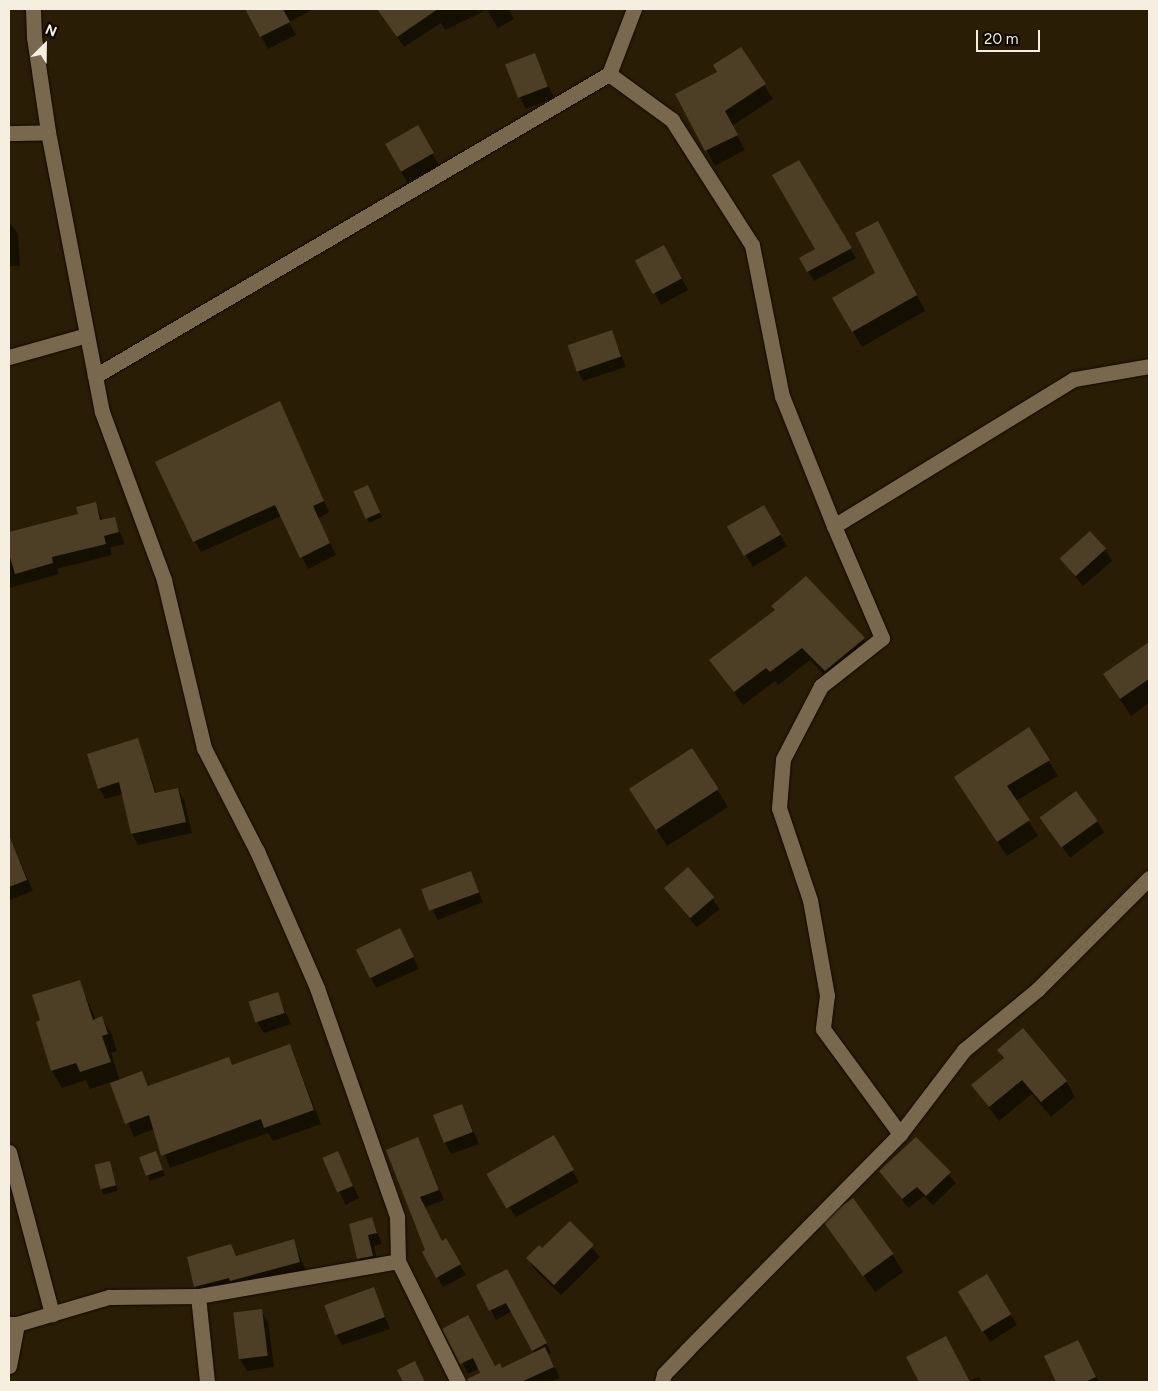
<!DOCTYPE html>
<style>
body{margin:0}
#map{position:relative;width:1158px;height:1391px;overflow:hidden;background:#291d05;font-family:Figtree,sans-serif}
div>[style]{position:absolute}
.shadow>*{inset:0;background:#0007;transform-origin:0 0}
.building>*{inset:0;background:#4d3f26;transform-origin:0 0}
.roads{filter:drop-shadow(0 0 1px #120700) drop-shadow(0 0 1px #120700)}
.street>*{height:15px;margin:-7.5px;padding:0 7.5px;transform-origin:7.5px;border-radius:7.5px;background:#77684e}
span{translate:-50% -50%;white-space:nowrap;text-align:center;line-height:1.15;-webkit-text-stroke:4.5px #0d0802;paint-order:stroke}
.frame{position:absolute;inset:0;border:10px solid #f6eedf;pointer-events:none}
.north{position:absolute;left:20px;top:20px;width:50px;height:50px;-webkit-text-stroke:4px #0d0802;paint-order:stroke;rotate:23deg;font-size:14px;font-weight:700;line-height:20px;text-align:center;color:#f6eedf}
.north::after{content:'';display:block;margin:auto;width:18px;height:22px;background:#f6eedf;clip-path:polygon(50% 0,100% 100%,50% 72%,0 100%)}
.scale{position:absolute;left:976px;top:30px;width:64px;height:22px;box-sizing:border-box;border:2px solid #f6eedf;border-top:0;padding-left:6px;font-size:15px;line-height:18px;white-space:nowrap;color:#f6eedf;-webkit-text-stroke:4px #0d0802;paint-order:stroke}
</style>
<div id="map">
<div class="shadow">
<div style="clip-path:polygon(246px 9px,314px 9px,289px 22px,296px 35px,268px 49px)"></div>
<div style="clip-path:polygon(378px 9px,509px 9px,514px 19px,498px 28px,487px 10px,445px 30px,441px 23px,404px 47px)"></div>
<div style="clip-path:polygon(534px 55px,554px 98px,526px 109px,520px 98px)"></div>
<div style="clip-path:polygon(764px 85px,773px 99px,732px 126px,745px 150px,715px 166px,676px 95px)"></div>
<div style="left:417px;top:126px;width:45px;height:36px;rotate:61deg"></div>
<div style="clip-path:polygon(799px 161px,856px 258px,814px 281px,801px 259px,816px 250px)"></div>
<div style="clip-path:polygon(9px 222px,18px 234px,20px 266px,9px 266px)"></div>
<div style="clip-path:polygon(887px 238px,925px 311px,862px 347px,833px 299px,877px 274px)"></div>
<div style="clip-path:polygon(670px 257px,688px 290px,661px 305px,637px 260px)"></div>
<div style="clip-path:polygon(612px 332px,626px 367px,583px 381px,577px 370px)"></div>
<div style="clip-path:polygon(279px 403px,329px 512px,318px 518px,336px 555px,308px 569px,281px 516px,201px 552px,195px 541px)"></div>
<div style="clip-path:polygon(371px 492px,382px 517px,369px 523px,366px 517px)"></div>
<div style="clip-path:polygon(95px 504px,103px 521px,114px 518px,125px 544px,110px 547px,112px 555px,57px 569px,59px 574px,9px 588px,9px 532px,79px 515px)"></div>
<div style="left:763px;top:506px;width:47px;height:40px;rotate:59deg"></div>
<div style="clip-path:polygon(1105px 549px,1112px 561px,1083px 586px,1061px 559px)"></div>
<div style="clip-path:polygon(806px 577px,864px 639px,872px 653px,833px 684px,810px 660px,778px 685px,775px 681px,743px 705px,711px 660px,775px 611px,773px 607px)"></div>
<div style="clip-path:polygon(1149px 644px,1149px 703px,1131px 716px,1104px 675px)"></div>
<div style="clip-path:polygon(1029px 728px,1058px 776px,1016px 801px,1038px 836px,1007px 856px,965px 793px)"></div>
<div style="clip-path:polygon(137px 740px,157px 794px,178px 789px,184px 800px,192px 833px,138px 845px,132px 834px,123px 794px,105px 799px,99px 788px)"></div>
<div style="clip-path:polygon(692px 750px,728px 807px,667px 846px,641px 805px)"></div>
<div style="clip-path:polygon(1042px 818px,1097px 821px,1104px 832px,1070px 858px)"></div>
<div style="clip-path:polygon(15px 850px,33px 891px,9px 900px,9px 853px)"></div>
<div style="left:688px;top:869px;width:51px;height:30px;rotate:51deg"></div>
<div style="clip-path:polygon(470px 873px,483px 902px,438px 920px,433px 911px)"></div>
<div style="clip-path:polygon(406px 940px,419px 969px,376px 988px,356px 949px)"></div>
<div style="clip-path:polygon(79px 981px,96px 1020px,102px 1018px,112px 1035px,117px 1051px,111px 1053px,120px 1081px,142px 1073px,150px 1087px,229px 1059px,233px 1066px,290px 1045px,321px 1124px,273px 1141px,268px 1133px,170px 1168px,154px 1129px,134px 1137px,111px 1082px,90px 1089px,86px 1080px,62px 1088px,52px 1071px,37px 1023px)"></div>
<div style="clip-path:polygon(277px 993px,291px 1024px,264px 1033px,257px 1022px)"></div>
<div style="clip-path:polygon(998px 1050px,1066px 1081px,1075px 1097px,1051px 1117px,1032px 1094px,999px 1121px,972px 1085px,1004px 1060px)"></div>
<div style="clip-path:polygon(462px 1106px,479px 1144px,451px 1154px,445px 1143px)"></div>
<div style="clip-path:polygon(553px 1137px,579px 1182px,516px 1217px,496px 1189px)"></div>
<div style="clip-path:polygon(916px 1138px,956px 1183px,933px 1205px,924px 1196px,908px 1208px,881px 1171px)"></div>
<div style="clip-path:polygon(418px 1139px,444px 1200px,425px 1207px,442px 1242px,446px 1240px,466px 1275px,443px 1287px,424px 1253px,426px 1251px,388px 1150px)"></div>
<div style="left:156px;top:1152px;width:25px;height:16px;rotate:69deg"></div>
<div style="left:338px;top:1153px;width:50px;height:15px;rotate:65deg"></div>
<div style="left:110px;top:1162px;width:30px;height:15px;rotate:75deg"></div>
<div style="clip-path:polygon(372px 1218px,382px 1244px,374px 1246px,378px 1267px,365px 1269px,359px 1258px)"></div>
<div style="clip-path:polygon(570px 1223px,600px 1257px,561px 1295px,534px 1269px,528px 1258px,542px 1250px)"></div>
<div style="clip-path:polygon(827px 1223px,893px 1255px,903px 1272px,875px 1292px)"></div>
<div style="clip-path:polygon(293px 1241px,309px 1277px,205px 1302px,195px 1286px,231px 1246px,237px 1257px)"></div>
<div style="clip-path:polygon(987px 1276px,1017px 1325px,990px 1342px,966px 1303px)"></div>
<div style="clip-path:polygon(512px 1280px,551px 1353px,548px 1354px,560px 1378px,550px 1382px,486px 1382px,480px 1368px,468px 1374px,444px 1329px,494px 1367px,502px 1370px,535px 1354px,512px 1311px,496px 1320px,477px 1285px)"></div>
<div style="clip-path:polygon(373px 1288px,390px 1329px,342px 1345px,336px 1334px)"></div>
<div style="clip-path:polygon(261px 1311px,268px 1322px,274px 1367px,247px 1371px,240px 1359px)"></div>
<div style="clip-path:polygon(1078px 1342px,1084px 1353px,1099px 1382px,1058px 1382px,1046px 1357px)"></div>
<div style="clip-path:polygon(907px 1357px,969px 1381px,979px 1377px,982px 1382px,920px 1382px)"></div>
</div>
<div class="building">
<div style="clip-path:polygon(245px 9px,283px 9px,290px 22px,260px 37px)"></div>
<div style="clip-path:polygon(377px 9px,438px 9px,397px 37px)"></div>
<div style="clip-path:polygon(741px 47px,766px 84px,725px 111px,738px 135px,705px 151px,675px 94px,717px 72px,713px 65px)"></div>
<div style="left:535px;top:53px;width:36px;height:32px;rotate:69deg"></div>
<div style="left:418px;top:125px;width:32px;height:38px;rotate:60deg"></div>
<div style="clip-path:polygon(799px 160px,852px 248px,807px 272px,799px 258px,815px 249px,772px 175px)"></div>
<div style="clip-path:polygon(878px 221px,917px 295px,852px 332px,832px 298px,875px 273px,855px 233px)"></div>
<div style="left:664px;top:245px;width:38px;height:33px;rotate:62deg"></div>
<div style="left:612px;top:330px;width:28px;height:47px;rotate:71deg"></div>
<div style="clip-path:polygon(280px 401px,324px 501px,313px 506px,330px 543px,300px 558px,275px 505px,193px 542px,155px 462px)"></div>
<div style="left:368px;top:485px;width:30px;height:16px;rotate:66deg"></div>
<div style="clip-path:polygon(96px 502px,100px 520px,115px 517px,119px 532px,104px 536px,106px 544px,52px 557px,53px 563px,15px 574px,9px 554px,9px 532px,78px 514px,76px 507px)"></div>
<div style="left:764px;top:505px;width:34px;height:43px;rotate:60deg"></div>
<div style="left:1090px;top:531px;width:24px;height:41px;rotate:48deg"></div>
<div style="clip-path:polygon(806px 576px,865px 638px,825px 671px,802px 648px,770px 672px,766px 668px,734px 692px,709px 660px,775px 610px,771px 606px)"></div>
<div style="clip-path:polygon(1149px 642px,1149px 679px,1120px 699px,1103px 674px)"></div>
<div style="clip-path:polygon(1029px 727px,1050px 760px,1007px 786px,1030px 820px,997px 842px,954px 777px)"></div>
<div style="clip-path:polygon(138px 738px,155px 793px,178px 788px,186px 822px,131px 834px,119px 782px,98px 789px,87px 754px)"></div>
<div style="left:692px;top:748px;width:49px;height:75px;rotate:57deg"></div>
<div style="left:1076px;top:791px;width:37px;height:45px;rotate:54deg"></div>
<div style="clip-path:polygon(9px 835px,27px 880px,9px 887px)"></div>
<div style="left:688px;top:867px;width:40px;height:32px;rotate:49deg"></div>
<div style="left:471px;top:871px;width:23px;height:53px;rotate:70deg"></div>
<div style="left:400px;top:928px;width:32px;height:49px;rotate:64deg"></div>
<div style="clip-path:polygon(80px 980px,93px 1020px,102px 1016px,108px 1034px,102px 1036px,111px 1062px,80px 1072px,76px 1063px,51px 1071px,36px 1022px,40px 1020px,32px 995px)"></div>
<div style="left:278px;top:992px;width:22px;height:31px;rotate:72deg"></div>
<div style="clip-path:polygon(1023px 1028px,1067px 1081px,1041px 1102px,1022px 1080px,989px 1107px,971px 1085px,1004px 1058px,997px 1050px)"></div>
<div style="clip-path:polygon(290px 1044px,314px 1110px,264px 1128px,261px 1119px,161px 1156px,149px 1115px,125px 1124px,110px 1083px,142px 1071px,148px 1086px,229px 1057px,232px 1065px)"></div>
<div style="left:462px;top:1104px;width:30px;height:31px;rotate:69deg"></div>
<div style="left:554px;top:1135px;width:40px;height:78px;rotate:60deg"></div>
<div style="clip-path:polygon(418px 1137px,439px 1190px,420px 1197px,442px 1241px,446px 1238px,461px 1264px,436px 1278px,422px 1252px,425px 1250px,386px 1150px)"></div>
<div style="clip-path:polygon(916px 1137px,951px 1172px,926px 1196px,917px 1187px,902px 1199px,879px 1171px)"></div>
<div style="left:156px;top:1151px;width:20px;height:18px;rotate:70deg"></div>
<div style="left:338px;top:1151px;width:38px;height:17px;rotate:67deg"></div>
<div style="left:110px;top:1161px;width:25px;height:16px;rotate:76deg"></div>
<div style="left:853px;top:1198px;width:69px;height:38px;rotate:54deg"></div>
<div style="clip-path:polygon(372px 1217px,377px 1233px,368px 1235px,373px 1256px,357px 1259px,349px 1224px)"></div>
<div style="clip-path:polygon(570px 1221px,594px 1245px,554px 1285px,526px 1258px,539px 1245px,542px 1248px)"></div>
<div style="clip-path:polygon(294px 1239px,300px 1262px,230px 1281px,229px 1278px,194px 1287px,187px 1257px,231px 1244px,236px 1256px)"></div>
<div style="clip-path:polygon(507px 1269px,547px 1343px,532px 1351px,506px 1303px,489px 1311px,476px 1285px)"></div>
<div style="left:987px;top:1274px;width:47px;height:34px;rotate:59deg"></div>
<div style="left:374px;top:1287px;width:32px;height:53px;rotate:70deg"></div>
<div style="left:262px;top:1309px;width:47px;height:29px;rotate:83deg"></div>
<div style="clip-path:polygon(468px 1315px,495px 1366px,500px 1363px,502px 1368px,545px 1347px,554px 1367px,521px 1382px,467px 1382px,467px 1379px,480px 1373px,473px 1358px,460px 1364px,442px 1329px)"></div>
<div style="clip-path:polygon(946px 1336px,970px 1382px,919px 1382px,906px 1357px)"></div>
<div style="clip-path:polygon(1078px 1340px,1096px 1377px,1085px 1382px,1056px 1382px,1044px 1356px)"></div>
<div style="clip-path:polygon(415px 1361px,425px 1382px,403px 1382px,397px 1370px)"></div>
</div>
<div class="roads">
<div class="street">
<div style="left:33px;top:9px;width:28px;rotate:88deg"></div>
<div style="left:34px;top:37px;width:96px;rotate:81.6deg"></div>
<div style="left:48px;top:132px;width:285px;rotate:79.1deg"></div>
<div style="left:102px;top:412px;width:179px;rotate:69.7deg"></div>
<div style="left:164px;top:580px;width:173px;rotate:76.6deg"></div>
<div style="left:204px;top:748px;width:116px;rotate:62.8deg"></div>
<div style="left:257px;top:851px;width:150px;rotate:66.3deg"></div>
<div style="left:317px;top:988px;width:243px;rotate:70.7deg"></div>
<div style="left:397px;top:1217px;width:44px;rotate:88.7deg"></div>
<div style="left:398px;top:1261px;width:135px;rotate:63.6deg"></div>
<div style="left:609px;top:74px;width:78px;rotate:36.1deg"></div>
<div style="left:672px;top:120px;width:148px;rotate:57.4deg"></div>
<div style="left:752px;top:245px;width:154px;rotate:78.8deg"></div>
<div style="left:782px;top:396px;width:140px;rotate:68.2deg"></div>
<div style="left:834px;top:526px;width:281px;rotate:-31.5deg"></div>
<div style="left:1074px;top:379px;width:76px;rotate:-9.8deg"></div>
<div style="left:9px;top:133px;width:39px;rotate:-1deg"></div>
<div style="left:9px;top:357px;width:81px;rotate:-15.8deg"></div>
<div style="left:95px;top:376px;width:596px;rotate:-30.44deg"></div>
<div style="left:609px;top:74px;width:70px;rotate:-69deg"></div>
<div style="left:834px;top:526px;width:122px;rotate:66.8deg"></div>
<div style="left:882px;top:638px;width:78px;rotate:141.8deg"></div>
<div style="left:821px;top:686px;width:82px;rotate:117.5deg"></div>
<div style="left:783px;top:759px;width:49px;rotate:94.7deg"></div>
<div style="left:779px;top:808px;width:97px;rotate:71.4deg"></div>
<div style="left:810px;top:900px;width:97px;rotate:79.9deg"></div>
<div style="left:827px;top:995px;width:34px;rotate:97deg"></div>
<div style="left:823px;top:1029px;width:130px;rotate:53.7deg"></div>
<div style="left:9px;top:1152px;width:168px;rotate:75.1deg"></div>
<div style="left:198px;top:1296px;width:86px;rotate:84deg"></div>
<div style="left:9px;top:1324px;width:8px"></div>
<div style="left:17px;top:1324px;width:96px;rotate:-16.4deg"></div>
<div style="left:109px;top:1297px;width:89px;rotate:-0.6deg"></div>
<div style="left:198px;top:1296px;width:203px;rotate:-9.9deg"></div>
<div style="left:9px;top:1366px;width:43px;rotate:-79.2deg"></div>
<div style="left:662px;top:1382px;width:8px;rotate:-76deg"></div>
<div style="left:664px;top:1374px;width:33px;rotate:-46deg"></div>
<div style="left:687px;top:1350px;width:303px;rotate:-45.4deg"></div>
<div style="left:900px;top:1134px;width:106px;rotate:-52.7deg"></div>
<div style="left:964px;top:1050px;width:96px;rotate:-39.5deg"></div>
<div style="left:1038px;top:989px;width:157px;rotate:-45deg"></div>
</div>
</div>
<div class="frame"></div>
<div class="north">N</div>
<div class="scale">20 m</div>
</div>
